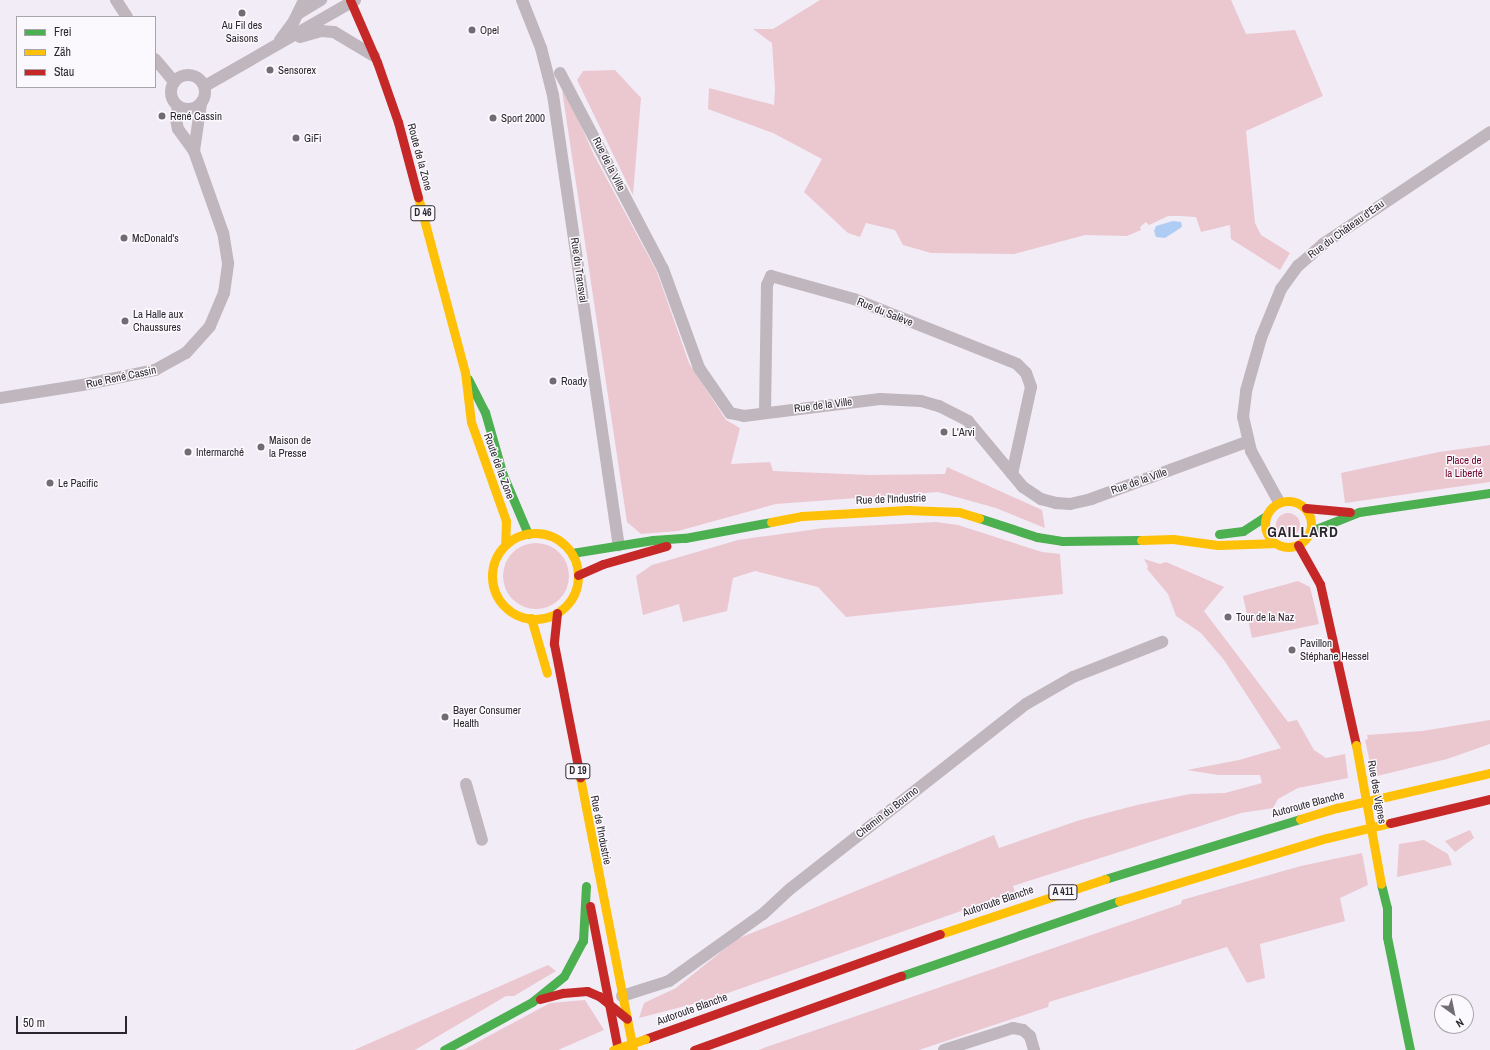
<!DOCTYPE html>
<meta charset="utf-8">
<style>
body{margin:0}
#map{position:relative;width:1490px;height:1050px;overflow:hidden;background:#f2ecf7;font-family:"Archivo Narrow",sans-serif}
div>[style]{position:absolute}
.green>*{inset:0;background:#ebc7d0}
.round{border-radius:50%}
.water>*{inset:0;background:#afcdf4}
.street>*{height:12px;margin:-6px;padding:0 6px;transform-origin:6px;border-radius:6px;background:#c0b6bd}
.street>.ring{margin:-6px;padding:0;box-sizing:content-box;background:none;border:12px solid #c0b6bd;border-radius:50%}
.fast>*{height:9px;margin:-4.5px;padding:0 4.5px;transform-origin:4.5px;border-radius:4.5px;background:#4caf50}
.slow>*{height:9px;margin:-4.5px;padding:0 4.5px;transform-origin:4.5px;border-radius:4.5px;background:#ffc107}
.slow>.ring{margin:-4.5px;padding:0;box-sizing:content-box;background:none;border:9px solid #ffc107;border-radius:50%}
.jam>*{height:9px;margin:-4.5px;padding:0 4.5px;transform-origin:4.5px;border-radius:4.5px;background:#c62828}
.slow-bridge>*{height:9px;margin:-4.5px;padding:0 4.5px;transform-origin:4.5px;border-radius:4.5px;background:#ffc107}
.dots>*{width:11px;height:11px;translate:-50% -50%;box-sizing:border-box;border:2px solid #fbf9fd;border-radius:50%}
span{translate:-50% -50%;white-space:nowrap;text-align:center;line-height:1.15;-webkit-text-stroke:3px #fbf9fd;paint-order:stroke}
.shield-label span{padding:1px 3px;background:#fbf9fd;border:1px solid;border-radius:3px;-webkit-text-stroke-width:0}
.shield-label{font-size:10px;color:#2b272e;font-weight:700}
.poi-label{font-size:11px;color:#2b272e}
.left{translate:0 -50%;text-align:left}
.street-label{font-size:11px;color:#2b272e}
.park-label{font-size:11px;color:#6f0029}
.district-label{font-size:15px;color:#2b272e;font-weight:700;letter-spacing:1px}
.legend{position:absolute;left:16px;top:16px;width:140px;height:72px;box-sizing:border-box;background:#fbf9fd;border:1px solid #a8a5aa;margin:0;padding:5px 7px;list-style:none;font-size:12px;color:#2b272e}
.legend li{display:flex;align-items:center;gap:8px;height:20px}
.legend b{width:20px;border:1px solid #a8a5aa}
.north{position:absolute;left:1434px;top:994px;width:40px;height:40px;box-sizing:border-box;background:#fbf9fd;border:1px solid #a8a5aa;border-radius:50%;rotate:147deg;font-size:11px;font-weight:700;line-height:16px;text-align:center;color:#2b272e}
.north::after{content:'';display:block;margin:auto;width:14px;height:18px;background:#716c74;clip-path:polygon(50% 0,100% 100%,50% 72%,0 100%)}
.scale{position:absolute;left:16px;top:1016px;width:111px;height:18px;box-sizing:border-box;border:2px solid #2b272e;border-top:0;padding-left:5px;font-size:12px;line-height:14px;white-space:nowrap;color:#2b272e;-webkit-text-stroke:3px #fbf9fd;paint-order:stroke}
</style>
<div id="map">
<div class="green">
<div style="clip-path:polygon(820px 0,1231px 0,1246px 34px,1295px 30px,1323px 96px,1246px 131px,1255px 223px,1261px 235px,1290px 253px,1280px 270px,1231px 239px,1230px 225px,1201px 232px,1196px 217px,1181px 216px,1168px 216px,1149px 225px,1146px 222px,1140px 227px,1141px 230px,1127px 236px,1085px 235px,1014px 254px,931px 253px,903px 245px,895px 230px,866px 223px,860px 237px,848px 233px,804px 192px,822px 159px,773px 133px,708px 109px,709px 88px,774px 105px,775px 89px,772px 43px,753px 29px,773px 29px)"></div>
<div style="clip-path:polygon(615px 70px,641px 98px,633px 195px,577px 80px,583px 71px)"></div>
<div style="clip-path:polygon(562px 90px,573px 108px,594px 155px,657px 272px,689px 363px,726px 420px,740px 428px,731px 464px,770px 462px,773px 471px,870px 475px,945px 474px,947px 467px,1042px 510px,1045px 528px,996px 508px,938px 492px,776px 504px,678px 531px,641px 534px,627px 522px)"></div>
<div style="clip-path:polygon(1490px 445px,1490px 482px,1345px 503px,1341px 473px,1439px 452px)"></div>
<div class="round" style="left:1276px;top:513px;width:24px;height:24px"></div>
<div style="clip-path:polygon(936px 522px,958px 525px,1042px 552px,1060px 554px,1063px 594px,846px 617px,818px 587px,755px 571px,733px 578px,727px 611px,683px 622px,679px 604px,643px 615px,636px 576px,652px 565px,738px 540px,824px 528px)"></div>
<div class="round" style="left:503px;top:543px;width:66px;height:66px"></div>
<div style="clip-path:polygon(1144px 559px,1160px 564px,1166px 562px,1224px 587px,1204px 611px,1288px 722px,1297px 720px,1314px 750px,1326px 758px,1345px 754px,1348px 778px,1298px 788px,1278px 799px,1273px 808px,1241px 813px,1013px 886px,1015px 892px,708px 1000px,639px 1018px,644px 1003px,676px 988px,737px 939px,994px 835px,999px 848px,1080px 820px,1137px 805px,1190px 794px,1225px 793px,1262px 783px,1260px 775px,1218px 775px,1187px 770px,1239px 760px,1281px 748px,1224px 660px,1201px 633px,1176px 616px,1168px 594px,1147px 569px,1148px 566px)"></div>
<div style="clip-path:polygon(1298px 581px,1310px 587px,1319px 624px,1252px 638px,1243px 596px)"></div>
<div style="clip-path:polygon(1490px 720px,1490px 744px,1447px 759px,1373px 777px,1365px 740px,1368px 739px,1367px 735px,1422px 731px)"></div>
<div style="clip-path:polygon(1470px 830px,1474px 838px,1455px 852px,1445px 841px)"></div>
<div style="clip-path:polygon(1424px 840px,1448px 854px,1452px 865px,1397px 877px,1399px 844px)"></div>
<div style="clip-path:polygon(1362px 853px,1368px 885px,1340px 898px,1345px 921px,1260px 944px,1265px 978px,1247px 983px,1227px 947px,1049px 1002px,1048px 1007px,919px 1050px,758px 1050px,1181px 904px,1182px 900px,1301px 866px)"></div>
<div style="clip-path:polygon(548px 965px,556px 971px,514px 996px,506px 996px,415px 1050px,354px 1050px)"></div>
<div style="clip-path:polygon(585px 1000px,604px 1030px,558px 1050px,463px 1050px,550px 1003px)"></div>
</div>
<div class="water">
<div style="clip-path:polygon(1173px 221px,1181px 222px,1182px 227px,1165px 238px,1156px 237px,1154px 231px,1156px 226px)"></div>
</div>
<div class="street">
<div style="left:116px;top:0;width:20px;rotate:57deg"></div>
<div style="left:522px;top:0;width:52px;rotate:68.4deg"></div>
<div style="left:541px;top:48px;width:49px;rotate:75.7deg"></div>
<div style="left:553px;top:95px;width:455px;rotate:81.7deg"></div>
<div style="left:299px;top:13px;width:26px;rotate:-31deg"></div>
<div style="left:300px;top:37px;width:22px;rotate:-16deg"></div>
<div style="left:321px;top:31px;width:13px;rotate:4deg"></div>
<div style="left:334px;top:32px;width:47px;rotate:31deg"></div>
<div style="left:280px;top:40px;width:21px;rotate:-53deg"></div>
<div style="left:293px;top:23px;width:25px;rotate:-64deg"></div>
<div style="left:155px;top:59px;width:30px;rotate:50deg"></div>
<div style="left:560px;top:73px;width:221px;rotate:62.3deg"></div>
<div style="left:663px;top:269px;width:105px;rotate:70deg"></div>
<div style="left:699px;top:368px;width:55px;rotate:55.4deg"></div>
<div style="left:730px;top:413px;width:14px;rotate:12deg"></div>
<div style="left:744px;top:416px;width:137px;rotate:-7.1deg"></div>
<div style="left:880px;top:399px;width:41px;rotate:2.8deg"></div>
<div style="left:921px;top:401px;width:19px;rotate:16deg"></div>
<div style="left:939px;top:406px;width:33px;rotate:27deg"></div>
<div style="left:968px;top:421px;width:86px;rotate:50.2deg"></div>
<div style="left:1023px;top:487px;width:22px;rotate:34deg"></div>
<div style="left:1041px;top:499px;width:16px;rotate:15deg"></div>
<div style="left:1056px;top:503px;width:14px;rotate:4deg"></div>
<div style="left:1070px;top:504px;width:22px;rotate:-13deg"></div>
<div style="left:1091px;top:499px;width:166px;rotate:-20.1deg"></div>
<div class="ring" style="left:171px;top:75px;width:22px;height:22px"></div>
<div style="left:205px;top:86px;width:173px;rotate:-29.8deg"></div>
<div style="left:178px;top:106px;width:13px;rotate:99deg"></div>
<div style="left:176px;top:119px;width:10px;rotate:79deg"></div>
<div style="left:178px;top:129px;width:27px;rotate:54deg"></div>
<div style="left:0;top:398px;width:83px;rotate:-9deg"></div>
<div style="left:82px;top:385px;width:75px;rotate:-11.6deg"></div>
<div style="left:155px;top:370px;width:35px;rotate:-29deg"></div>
<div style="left:186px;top:353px;width:36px;rotate:-48deg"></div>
<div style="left:210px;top:326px;width:36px;rotate:-67deg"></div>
<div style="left:224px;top:293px;width:30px;rotate:-82deg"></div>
<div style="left:228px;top:263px;width:30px;rotate:-99deg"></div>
<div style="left:223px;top:233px;width:87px;rotate:-109.5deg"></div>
<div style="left:194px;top:151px;width:49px;rotate:-81.7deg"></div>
<div style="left:765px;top:412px;width:127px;rotate:-89.1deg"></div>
<div style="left:767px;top:285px;width:10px;rotate:-66deg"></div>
<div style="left:771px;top:276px;width:86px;rotate:15.5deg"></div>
<div style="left:854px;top:299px;width:175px;rotate:21.7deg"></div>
<div style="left:1017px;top:364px;width:13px;rotate:45deg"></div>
<div style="left:1026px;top:373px;width:15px;rotate:70deg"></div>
<div style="left:1031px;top:387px;width:89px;rotate:102.3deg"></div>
<div style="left:1279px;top:502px;width:58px;rotate:-118.8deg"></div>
<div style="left:1251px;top:451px;width:35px;rotate:-103deg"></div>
<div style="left:1243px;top:417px;width:26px;rotate:-83deg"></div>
<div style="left:1246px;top:391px;width:55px;rotate:-74.2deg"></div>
<div style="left:1261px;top:338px;width:53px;rotate:-67.8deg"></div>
<div style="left:1281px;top:289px;width:29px;rotate:-54deg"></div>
<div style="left:1298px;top:266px;width:33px;rotate:-41deg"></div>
<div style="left:1323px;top:244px;width:201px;rotate:-33.8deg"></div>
<div style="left:466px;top:784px;width:58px;rotate:74.1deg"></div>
<div style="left:622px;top:996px;width:49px;rotate:-17.7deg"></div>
<div style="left:669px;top:981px;width:115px;rotate:-35.5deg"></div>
<div style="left:763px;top:914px;width:37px;rotate:-43deg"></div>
<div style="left:790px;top:889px;width:300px;rotate:-38.1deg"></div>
<div style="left:1026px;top:704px;width:54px;rotate:-29.9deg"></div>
<div style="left:1073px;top:677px;width:96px;rotate:-21.5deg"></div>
<div style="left:944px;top:1050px;width:72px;rotate:-17.7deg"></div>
<div style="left:1013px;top:1028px;width:10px;rotate:11deg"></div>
<div style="left:1023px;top:1030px;width:9px;rotate:41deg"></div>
<div style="left:1030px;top:1036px;width:15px;rotate:74deg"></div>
</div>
<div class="fast">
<div style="left:468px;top:379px;width:37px;rotate:63deg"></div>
<div style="left:485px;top:412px;width:66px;rotate:74.1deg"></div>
<div style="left:503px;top:475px;width:64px;rotate:67deg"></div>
<div style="left:979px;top:518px;width:61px;rotate:18.1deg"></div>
<div style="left:1037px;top:537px;width:25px;rotate:9deg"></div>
<div style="left:1062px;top:541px;width:79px;rotate:-0.7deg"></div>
<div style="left:1311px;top:531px;width:52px;rotate:-21.6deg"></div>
<div style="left:1359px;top:512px;width:132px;rotate:-8.3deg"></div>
<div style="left:1219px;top:534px;width:24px;rotate:-7deg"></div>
<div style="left:1243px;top:531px;width:27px;rotate:-33deg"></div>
<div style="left:572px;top:553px;width:82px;rotate:-9.1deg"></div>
<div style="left:653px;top:540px;width:32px;rotate:-4deg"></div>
<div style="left:685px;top:538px;width:87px;rotate:-10.5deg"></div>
<div style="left:1105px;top:879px;width:204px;rotate:-17.1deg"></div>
<div style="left:1381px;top:884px;width:25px;rotate:76deg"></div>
<div style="left:1387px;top:908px;width:29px;rotate:90deg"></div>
<div style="left:1387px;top:937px;width:115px;rotate:78.5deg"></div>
<div style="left:901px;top:976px;width:231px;rotate:-19deg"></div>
<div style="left:444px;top:1050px;width:100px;rotate:-28.6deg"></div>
<div style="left:532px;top:1002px;width:41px;rotate:-39.1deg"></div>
<div style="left:564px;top:976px;width:40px;rotate:-62deg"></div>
<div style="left:583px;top:941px;width:55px;rotate:-86.9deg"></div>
</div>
<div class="slow">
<div style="left:418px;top:197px;width:181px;rotate:75deg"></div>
<div style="left:465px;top:372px;width:50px;rotate:83.2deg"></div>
<div style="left:471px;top:422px;width:105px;rotate:70.5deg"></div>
<div style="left:506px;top:521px;width:24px;rotate:92deg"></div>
<div class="ring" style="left:1265px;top:501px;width:37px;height:37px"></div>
<div style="left:771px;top:522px;width:32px;rotate:-11deg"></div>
<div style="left:802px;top:516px;width:105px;rotate:-3.3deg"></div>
<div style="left:907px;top:510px;width:52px;rotate:2.2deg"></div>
<div style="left:959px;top:512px;width:21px;rotate:17deg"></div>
<div class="ring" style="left:492px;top:533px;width:77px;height:77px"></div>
<div style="left:1141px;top:540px;width:32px;rotate:-2deg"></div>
<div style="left:1173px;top:539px;width:45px;rotate:7.6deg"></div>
<div style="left:1218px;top:545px;width:56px;rotate:-2deg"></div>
<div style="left:531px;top:618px;width:57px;rotate:73.8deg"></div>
<div style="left:580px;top:777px;width:278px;rotate:79deg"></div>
<div style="left:1300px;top:819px;width:39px;rotate:-17deg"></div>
<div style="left:1337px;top:808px;width:157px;rotate:-12.9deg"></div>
<div style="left:1119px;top:901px;width:217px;rotate:-16.9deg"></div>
<div style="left:1327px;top:838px;width:65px;rotate:-13.4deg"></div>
<div style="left:940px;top:934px;width:174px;rotate:-18.4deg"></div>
</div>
<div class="jam">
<div style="left:350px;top:0;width:68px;rotate:66.5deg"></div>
<div style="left:377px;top:62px;width:64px;rotate:70.7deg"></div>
<div style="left:398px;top:122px;width:78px;rotate:75.1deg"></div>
<div style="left:1306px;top:508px;width:44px;rotate:5.2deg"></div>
<div style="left:1298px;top:545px;width:45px;rotate:60.6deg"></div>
<div style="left:1320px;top:584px;width:165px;rotate:77.4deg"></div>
<div style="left:578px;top:575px;width:27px;rotate:-24deg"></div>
<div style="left:603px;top:564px;width:66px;rotate:-15.9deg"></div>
<div style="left:557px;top:613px;width:31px;rotate:96deg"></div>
<div style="left:554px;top:644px;width:136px;rotate:78.9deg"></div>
<div style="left:1390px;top:823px;width:103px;rotate:-13.5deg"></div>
<div style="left:590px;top:906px;width:147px;rotate:79deg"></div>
<div style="left:540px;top:999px;width:24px;rotate:-15deg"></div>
<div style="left:563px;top:993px;width:24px;rotate:-5deg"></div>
<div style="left:587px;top:991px;width:13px;rotate:23deg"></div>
<div style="left:599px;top:996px;width:36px;rotate:39deg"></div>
<div style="left:645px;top:1039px;width:313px;rotate:-19.6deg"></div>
<div style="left:694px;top:1050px;width:220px;rotate:-19.7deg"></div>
</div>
<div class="slow-bridge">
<div style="left:1356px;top:745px;width:141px;rotate:79.8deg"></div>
<div style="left:613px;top:1050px;width:34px;rotate:-19deg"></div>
</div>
<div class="dots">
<div style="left:242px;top:13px;background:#716c74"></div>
<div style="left:472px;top:30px;background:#716c74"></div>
<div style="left:270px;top:70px;background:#716c74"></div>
<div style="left:162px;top:116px;background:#716c74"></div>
<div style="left:493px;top:118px;background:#716c74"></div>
<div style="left:296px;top:138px;background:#716c74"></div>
<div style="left:124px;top:238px;background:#716c74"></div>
<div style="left:125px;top:321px;background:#716c74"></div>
<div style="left:553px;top:381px;background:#716c74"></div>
<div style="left:944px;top:432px;background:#716c74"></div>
<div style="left:261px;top:447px;background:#716c74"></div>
<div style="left:188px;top:452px;background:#716c74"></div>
<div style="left:50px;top:483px;background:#716c74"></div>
<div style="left:1228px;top:617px;background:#716c74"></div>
<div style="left:1292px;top:650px;background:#716c74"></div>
<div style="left:445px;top:717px;background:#716c74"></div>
</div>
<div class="shield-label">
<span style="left:423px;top:213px">D 46</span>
<span style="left:578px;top:771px">D 19</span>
<span style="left:1063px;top:892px">A 411</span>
</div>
<div class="poi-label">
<span style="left:242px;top:32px">Au Fil des<br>Saisons</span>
<span class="left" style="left:480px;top:30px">Opel</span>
<span class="left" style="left:278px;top:70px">Sensorex</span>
<span class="left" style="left:170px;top:116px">René Cassin</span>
<span class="left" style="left:501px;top:118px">Sport 2000</span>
<span class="left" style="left:304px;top:138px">GiFi</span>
<span class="left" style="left:132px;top:238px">McDonald's</span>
<span class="left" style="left:133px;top:321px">La Halle aux<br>Chaussures</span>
<span class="left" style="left:561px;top:381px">Roady</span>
<span class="left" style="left:952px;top:432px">L'Arvi</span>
<span class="left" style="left:269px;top:447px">Maison de<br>la Presse</span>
<span class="left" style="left:196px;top:452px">Intermarché</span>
<span class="left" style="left:58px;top:483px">Le Pacific</span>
<span class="left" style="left:1236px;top:617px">Tour de la Naz</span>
<span class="left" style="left:1300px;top:650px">Pavillon<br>Stéphane Hessel</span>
<span class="left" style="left:453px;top:717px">Bayer Consumer<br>Health</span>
</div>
<div class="street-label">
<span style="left:420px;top:157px;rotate:75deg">Route de la Zone</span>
<span style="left:609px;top:164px;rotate:63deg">Rue de la Ville</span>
<span style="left:1346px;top:229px;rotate:-36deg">Rue du Château d'Eau</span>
<span style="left:579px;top:270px;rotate:82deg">Rue du Transval</span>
<span style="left:885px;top:312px;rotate:22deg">Rue du Salève</span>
<span style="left:121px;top:377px;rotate:-12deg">Rue René Cassin</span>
<span style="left:823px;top:405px;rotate:-7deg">Rue de la Ville</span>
<span style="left:499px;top:466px;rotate:70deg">Route de la Zone</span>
<span style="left:1139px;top:481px;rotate:-19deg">Rue de la Ville</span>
<span style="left:891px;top:499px;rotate:-2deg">Rue de l'Industrie</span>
<span style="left:1377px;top:792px;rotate:80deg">Rue des Vignes</span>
<span style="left:1308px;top:804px;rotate:-15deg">Autoroute Blanche</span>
<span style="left:887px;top:812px;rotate:-38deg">Chemin du Bourno</span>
<span style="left:601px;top:830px;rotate:79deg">Rue de l'Industrie</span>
<span style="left:998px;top:901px;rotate:-19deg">Autoroute Blanche</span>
<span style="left:692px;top:1009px;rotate:-20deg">Autoroute Blanche</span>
</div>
<div class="park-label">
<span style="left:1464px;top:467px">Place de<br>la Liberté</span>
</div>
<div class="district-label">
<span style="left:1303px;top:532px">GAILLARD</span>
</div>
<ul class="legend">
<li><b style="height:5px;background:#4caf50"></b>Frei</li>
<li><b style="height:5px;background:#ffc107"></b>Zäh</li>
<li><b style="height:5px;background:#c62828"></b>Stau</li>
</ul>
<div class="north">N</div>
<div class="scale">50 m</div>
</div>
